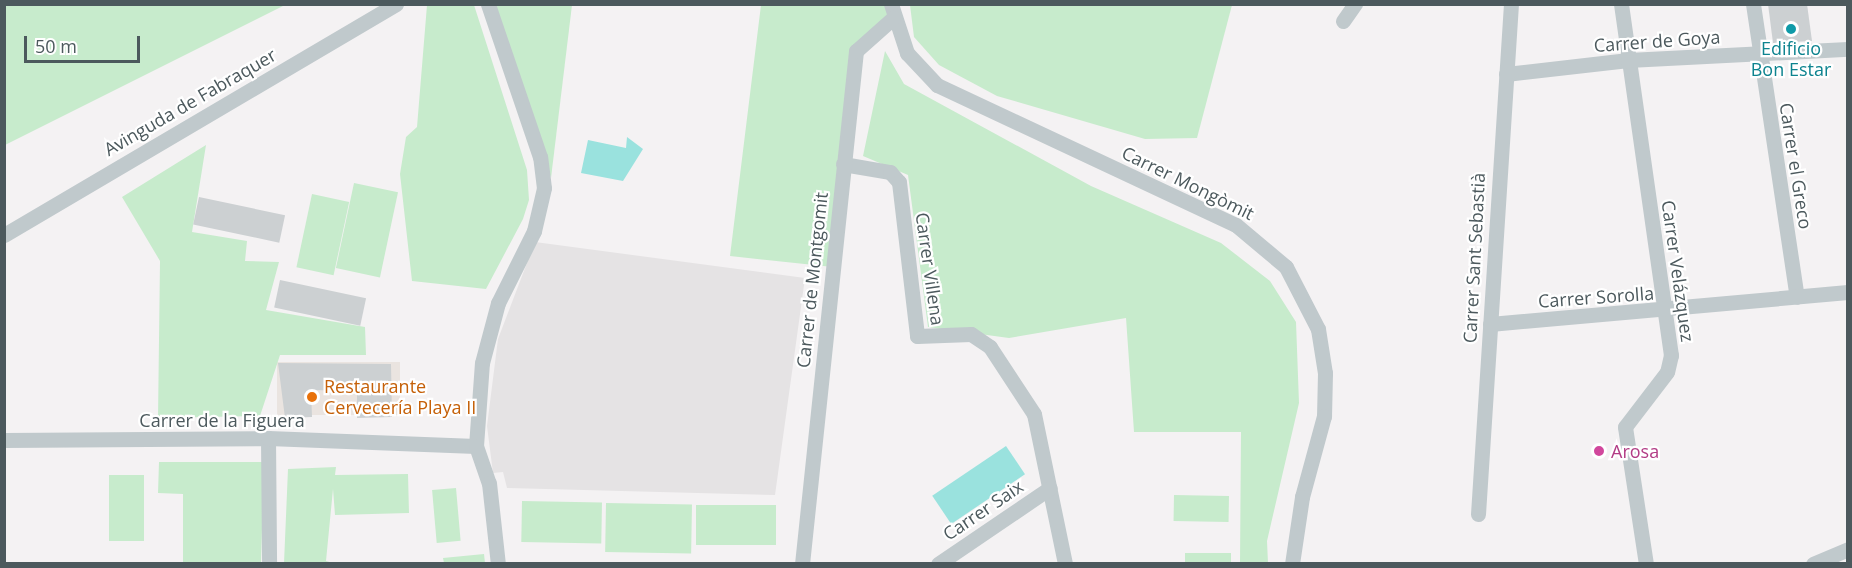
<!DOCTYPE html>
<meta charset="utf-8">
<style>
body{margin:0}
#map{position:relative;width:1852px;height:568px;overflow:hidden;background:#f4f2f3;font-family:"Open Sans",sans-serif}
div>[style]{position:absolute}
.commercial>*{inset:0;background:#eae4e0;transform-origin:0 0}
.education>*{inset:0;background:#e5e3e4}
.green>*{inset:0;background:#c7ebcc;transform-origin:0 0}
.water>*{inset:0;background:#9ae2de;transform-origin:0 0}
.building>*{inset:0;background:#ccd0d2;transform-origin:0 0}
.minor>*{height:15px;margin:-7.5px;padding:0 7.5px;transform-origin:7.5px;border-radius:7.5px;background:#c0c9cc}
.dots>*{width:16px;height:16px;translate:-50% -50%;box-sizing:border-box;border:3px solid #fff;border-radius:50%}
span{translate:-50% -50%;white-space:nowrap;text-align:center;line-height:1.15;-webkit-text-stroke:4.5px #fff;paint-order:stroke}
.street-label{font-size:18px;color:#4c595d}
.culture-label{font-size:18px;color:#0d838f}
.food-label{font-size:18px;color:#c56008}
.left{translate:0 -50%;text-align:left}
.hotel-label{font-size:18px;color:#b23c85}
.frame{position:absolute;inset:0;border:6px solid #4c595d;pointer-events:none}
.scale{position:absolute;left:24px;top:36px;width:116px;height:27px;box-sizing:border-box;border:3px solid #4c595d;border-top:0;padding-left:8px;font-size:18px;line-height:21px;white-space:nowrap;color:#4c595d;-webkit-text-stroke:4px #fff;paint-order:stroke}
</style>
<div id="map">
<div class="commercial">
<div style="left:277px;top:362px;width:123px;height:53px"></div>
</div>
<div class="education">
<div style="clip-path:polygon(535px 242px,805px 278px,775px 495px,507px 488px,503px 472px,493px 473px,487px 426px,498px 339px)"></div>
</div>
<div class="green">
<div style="clip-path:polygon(5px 4px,285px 4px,285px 5px,5px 145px)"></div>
<div style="clip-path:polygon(427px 5px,474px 5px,527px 170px,529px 200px,523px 219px,486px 289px,412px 281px,400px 174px,406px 137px,417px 127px)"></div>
<div style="clip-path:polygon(496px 5px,572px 5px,551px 178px,497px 9px)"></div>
<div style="clip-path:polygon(761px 5px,891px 5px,893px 18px,856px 51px,833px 267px,730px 256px)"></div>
<div style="clip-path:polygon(910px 5px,910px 4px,1232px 5px,1197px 138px,1145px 139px,997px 96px,939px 65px,914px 37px)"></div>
<div style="clip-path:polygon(885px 51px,904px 84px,1091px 186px,1221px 243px,1270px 281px,1296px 322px,1299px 403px,1267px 541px,1268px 563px,1240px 563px,1241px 432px,1134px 432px,1126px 318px,1009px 338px,928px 327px,908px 175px,863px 156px)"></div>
<div style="clip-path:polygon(206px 145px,192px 232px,247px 241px,245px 261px,279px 262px,266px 310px,365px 327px,366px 355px,280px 355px,260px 416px,158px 418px,160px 261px,122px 197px)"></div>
<div style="left:354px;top:183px;width:45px;height:87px;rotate:12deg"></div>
<div style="left:312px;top:194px;width:38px;height:75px;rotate:12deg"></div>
<div style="clip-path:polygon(159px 462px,264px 462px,261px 563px,183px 563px,183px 494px,158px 493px)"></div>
<div style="clip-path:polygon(336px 467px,335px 475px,408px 474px,409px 513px,335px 515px,333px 489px,326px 561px,333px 563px,284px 563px,288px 469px)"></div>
<div style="left:109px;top:475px;width:35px;height:66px"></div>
<div style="left:456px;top:488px;width:53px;height:24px;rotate:85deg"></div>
<div style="left:1174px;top:495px;width:55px;height:26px;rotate:1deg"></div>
<div style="left:522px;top:501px;width:80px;height:41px;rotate:1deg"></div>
<div style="left:606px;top:503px;width:86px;height:49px;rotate:1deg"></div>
<div style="left:696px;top:505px;width:80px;height:40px"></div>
<div style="left:1185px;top:553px;width:46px;height:10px"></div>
<div style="clip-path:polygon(484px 554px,485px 563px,444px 563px,443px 558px)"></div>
</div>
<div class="water">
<div style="clip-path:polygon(627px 137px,643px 149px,623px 181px,581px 173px,588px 140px,626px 148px)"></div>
<div style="left:1006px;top:446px;width:34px;height:89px;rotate:56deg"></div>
</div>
<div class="building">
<div style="clip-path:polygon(1768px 4px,1807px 4px,1812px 41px,1773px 43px)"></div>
<div style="left:199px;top:197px;width:88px;height:28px;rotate:12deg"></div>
<div style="left:280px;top:280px;width:88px;height:28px;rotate:12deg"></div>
<div style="clip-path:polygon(278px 363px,391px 364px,392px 417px,357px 418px,357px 391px,311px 390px,312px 417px,285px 418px)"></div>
</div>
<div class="minor">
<div style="left:891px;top:4px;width:52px;rotate:71.9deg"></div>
<div style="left:907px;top:53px;width:44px;rotate:46.8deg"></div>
<div style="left:937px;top:85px;width:330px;rotate:25.1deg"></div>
<div style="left:1236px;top:225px;width:65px;rotate:40deg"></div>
<div style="left:1286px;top:267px;width:70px;rotate:62.7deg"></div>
<div style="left:1318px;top:329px;width:45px;rotate:81deg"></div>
<div style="left:1325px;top:373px;width:43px;rotate:91.3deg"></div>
<div style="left:1324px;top:416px;width:84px;rotate:105.2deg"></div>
<div style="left:1302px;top:497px;width:68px;rotate:98.5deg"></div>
<div style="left:1621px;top:4px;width:355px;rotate:81.9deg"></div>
<div style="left:1671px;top:355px;width:17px;rotate:103deg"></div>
<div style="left:1667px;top:372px;width:69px;rotate:127.4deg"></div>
<div style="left:1625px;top:427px;width:139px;rotate:81.3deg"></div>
<div style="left:1753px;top:4px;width:296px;rotate:81.5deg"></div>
<div style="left:1343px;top:21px;width:21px;rotate:-55deg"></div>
<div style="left:1506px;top:74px;width:123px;rotate:-6.5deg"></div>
<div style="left:1628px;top:60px;width:220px;rotate:-2.9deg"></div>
<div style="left:843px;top:164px;width:48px;rotate:9.7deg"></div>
<div style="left:890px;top:172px;width:13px;rotate:48deg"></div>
<div style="left:899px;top:182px;width:155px;rotate:83.3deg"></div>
<div style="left:917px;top:336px;width:54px;rotate:-2.1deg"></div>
<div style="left:971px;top:334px;width:23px;rotate:34deg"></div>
<div style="left:990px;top:347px;width:80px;rotate:56.7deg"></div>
<div style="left:1034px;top:414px;width:153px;rotate:78.3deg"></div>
<div style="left:4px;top:235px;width:455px;rotate:-30.5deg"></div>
<div style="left:1490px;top:324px;width:359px;rotate:-5.1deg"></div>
<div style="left:268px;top:438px;width:126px;rotate:89.5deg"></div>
<div style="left:4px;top:440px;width:264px;rotate:-0.4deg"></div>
<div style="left:268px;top:438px;width:208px;rotate:2.2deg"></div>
<div style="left:476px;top:446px;width:83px;rotate:-85.9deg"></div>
<div style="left:482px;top:363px;width:62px;rotate:-75.1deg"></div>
<div style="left:498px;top:303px;width:80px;rotate:-63.4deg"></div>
<div style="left:534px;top:231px;width:44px;rotate:-76.9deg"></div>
<div style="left:544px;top:188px;width:31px;rotate:-97deg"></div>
<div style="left:540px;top:157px;width:162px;rotate:-108.8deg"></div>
<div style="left:476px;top:446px;width:39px;rotate:71deg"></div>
<div style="left:489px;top:483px;width:81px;rotate:83.7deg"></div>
<div style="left:1478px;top:514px;width:511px;rotate:-86.3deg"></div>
<div style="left:802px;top:564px;width:516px;rotate:-83.99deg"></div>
<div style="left:856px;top:51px;width:50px;rotate:-41.7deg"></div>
<div style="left:938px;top:564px;width:135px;rotate:-34.2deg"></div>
<div style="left:1813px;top:564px;width:38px;rotate:-23deg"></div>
</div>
<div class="dots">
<div style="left:1791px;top:29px;background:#0f9aa8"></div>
<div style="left:312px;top:397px;background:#e8710a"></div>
<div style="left:1599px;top:451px;background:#d1479c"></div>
</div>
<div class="street-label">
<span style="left:1657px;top:41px;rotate:-4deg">Carrer de Goya</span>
<span style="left:190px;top:102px;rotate:-30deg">Avinguda de Fabraquer</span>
<span style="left:1796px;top:166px;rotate:81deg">Carrer el Greco</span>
<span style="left:1188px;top:183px;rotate:26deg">Carrer Mongòmit</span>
<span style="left:1474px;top:258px;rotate:-87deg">Carrer Sant Sebastià</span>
<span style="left:930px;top:269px;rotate:82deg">Carrer Villena</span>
<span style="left:1678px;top:271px;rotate:82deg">Carrer Velázquez</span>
<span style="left:812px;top:280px;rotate:-84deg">Carrer de Montgomit</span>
<span style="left:1596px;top:297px;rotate:-4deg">Carrer Sorolla</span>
<span style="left:222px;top:420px">Carrer de la Figuera</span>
<span style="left:983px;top:510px;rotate:-34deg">Carrer Saix</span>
</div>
<div class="culture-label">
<span style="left:1791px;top:59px">Edificio<br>Bon Estar</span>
</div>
<div class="food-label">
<span class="left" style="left:324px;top:397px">Restaurante<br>Cervecería Playa II</span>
</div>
<div class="hotel-label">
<span class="left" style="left:1611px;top:451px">Arosa</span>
</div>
<div class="frame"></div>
<div class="scale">50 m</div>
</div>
